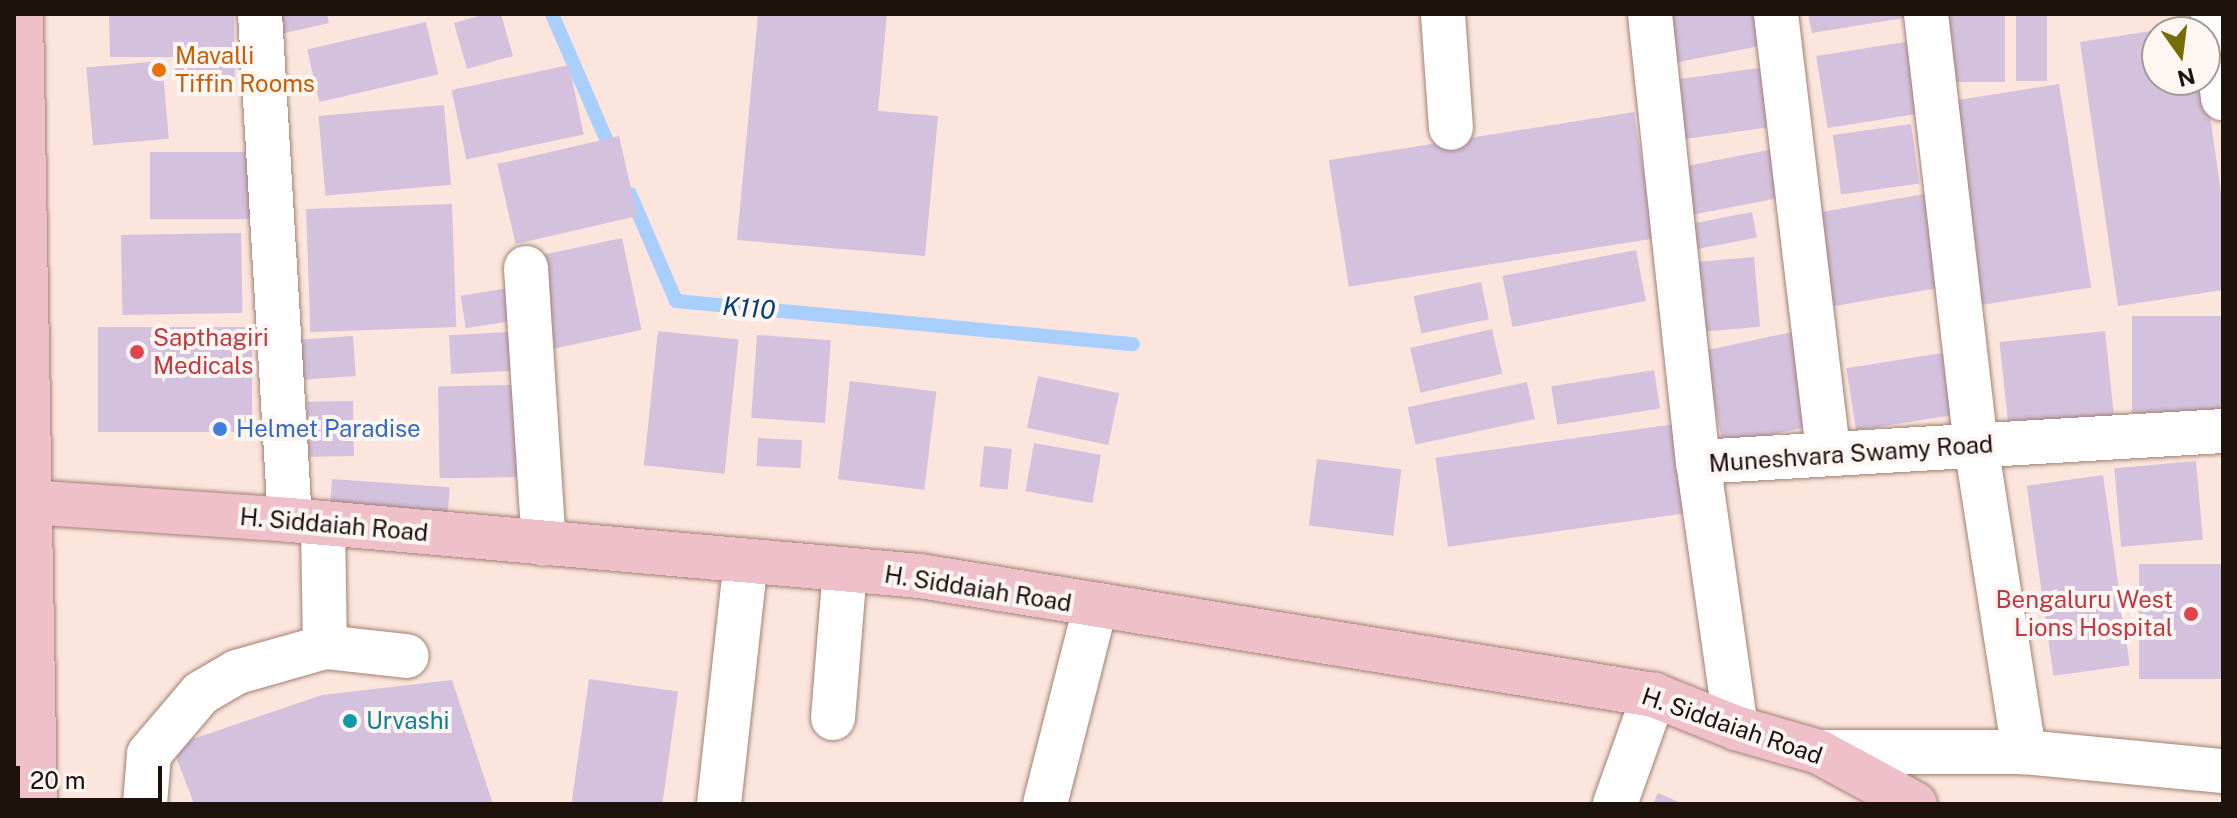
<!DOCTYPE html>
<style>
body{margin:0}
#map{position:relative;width:2237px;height:818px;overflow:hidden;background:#fce5dd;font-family:"Public Sans",sans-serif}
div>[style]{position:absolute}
.stream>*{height:14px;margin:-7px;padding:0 7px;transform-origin:7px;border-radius:7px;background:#a8cffd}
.building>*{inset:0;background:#d4c1de;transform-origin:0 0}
.roads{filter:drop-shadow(0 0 2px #a28174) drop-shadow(0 0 2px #a28174)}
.minor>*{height:44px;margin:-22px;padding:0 22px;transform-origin:22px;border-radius:22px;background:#fff}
.major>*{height:44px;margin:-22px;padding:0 22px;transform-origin:22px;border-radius:22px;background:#efbfca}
.dots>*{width:22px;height:22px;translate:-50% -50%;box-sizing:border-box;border:4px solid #fef6f3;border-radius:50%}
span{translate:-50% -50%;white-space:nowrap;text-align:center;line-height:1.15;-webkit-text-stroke:8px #fef6f3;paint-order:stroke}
.food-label{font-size:24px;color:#c56008}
.left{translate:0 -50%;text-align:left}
.health-label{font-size:24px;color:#be3a42}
.right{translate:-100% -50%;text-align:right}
.shop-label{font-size:24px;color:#366cbe}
.street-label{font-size:24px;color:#1e120d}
.culture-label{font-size:24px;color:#0d838f}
.water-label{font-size:26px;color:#063e74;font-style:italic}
.frame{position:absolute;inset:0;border:16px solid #1e120d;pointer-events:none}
.north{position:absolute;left:2141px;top:16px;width:80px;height:80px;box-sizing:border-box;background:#fef6f3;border:2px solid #a49b97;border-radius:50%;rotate:166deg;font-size:22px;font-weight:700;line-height:32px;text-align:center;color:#1e120d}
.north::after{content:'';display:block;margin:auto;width:28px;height:36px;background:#776b04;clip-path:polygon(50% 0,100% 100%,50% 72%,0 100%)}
.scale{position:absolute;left:16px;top:766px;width:146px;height:36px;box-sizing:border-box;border:4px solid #1e120d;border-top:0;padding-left:10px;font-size:24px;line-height:28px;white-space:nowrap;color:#1e120d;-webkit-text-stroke:6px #fef6f3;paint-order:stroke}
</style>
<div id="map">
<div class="stream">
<div style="left:552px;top:14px;width:156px;rotate:66.6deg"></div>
<div style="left:630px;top:194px;width:116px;rotate:66.7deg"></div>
<div style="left:676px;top:301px;width:459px;rotate:5.4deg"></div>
</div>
<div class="building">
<div style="clip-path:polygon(109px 14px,234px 14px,235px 77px,175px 77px,175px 57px,110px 57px)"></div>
<div style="clip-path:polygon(276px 14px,327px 14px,329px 23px,281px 34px)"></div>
<div style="clip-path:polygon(485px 14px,501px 14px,513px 56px,467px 69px,454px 23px)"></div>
<div style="clip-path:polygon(758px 14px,887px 14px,878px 111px,938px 116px,925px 256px,737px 240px)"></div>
<div style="clip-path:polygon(1665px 14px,1758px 14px,1760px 46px,1674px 63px)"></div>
<div style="clip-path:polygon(1808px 14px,1916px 14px,1916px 16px,1812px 33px)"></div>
<div style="left:1947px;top:14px;width:58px;height:68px"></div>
<div style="left:2016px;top:14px;width:31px;height:67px"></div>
<div style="left:426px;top:22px;width:54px;height:122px;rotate:77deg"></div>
<div style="clip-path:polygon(2197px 24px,2198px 32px,2158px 32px,2158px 30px)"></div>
<div style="clip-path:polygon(2157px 30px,2157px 80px,2205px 80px,2223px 207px,2223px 290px,2118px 306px,2080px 42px)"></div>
<div style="left:1911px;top:41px;width:73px;height:96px;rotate:81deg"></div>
<div style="left:162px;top:61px;width:78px;height:76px;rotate:85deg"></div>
<div style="left:569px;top:65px;width:71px;height:120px;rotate:78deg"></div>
<div style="left:1766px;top:67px;width:60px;height:92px;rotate:82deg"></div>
<div style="left:2059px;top:84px;width:206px;height:118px;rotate:81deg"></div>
<div style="left:444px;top:105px;width:80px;height:126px;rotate:85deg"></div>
<div style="left:1634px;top:112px;width:128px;height:309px;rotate:81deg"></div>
<div style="left:1911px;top:124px;width:60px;height:79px;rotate:82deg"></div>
<div style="left:619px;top:136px;width:82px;height:125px;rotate:77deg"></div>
<div style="left:1779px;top:148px;width:49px;height:106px;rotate:79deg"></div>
<div style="left:251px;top:152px;width:67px;height:101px;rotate:90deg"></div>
<div style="left:1924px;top:194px;width:95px;height:114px;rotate:80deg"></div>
<div style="left:452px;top:204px;width:123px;height:146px;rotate:88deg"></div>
<div style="left:1752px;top:212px;width:26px;height:75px;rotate:79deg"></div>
<div style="left:241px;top:233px;width:80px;height:120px;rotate:89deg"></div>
<div style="left:622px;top:238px;width:94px;height:94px;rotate:78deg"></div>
<div style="left:1636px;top:250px;width:52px;height:136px;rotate:79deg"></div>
<div style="left:1754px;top:257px;width:70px;height:72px;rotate:85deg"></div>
<div style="left:1481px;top:282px;width:38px;height:69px;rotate:78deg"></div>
<div style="left:509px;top:288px;width:33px;height:49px;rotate:81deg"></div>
<div style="left:2223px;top:316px;width:97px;height:91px;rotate:90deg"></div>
<div style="left:98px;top:327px;width:154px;height:105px"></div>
<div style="left:1492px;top:329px;width:46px;height:84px;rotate:77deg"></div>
<div style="left:658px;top:331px;width:81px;height:135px;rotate:6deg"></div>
<div style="left:1797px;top:331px;width:96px;height:96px;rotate:78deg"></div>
<div style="left:2105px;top:331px;width:93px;height:106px;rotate:84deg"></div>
<div style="left:509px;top:332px;width:39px;height:60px;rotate:87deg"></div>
<div style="left:757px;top:335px;width:74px;height:83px;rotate:4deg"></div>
<div style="left:353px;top:336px;width:40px;height:61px;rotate:86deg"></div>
<div style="left:1955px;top:351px;width:63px;height:110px;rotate:81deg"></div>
<div style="left:1654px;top:370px;width:39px;height:104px;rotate:81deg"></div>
<div style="left:1038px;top:376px;width:83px;height:53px;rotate:12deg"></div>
<div style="left:850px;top:381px;width:87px;height:99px;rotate:7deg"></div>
<div style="left:1527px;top:382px;width:38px;height:122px;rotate:78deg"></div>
<div style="left:517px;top:385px;width:92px;height:79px;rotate:89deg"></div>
<div style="left:353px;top:401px;width:55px;height:46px;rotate:89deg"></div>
<div style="left:1682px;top:423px;width:90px;height:249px;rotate:82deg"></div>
<div style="left:758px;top:438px;width:44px;height:28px;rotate:3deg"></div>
<div style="left:1034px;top:443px;width:68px;height:49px;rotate:10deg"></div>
<div style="left:984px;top:446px;width:28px;height:41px;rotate:6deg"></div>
<div style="left:1317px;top:459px;width:85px;height:67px;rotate:7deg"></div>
<div style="left:2196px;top:461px;width:79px;height:82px;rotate:85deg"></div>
<div style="left:2103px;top:475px;width:192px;height:77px;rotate:82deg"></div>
<div style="left:332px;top:479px;width:118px;height:36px;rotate:4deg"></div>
<div style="left:2223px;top:564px;width:115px;height:84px;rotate:90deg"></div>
<div style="left:589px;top:679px;width:90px;height:126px;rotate:8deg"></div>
<div style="clip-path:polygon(452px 680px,493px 804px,194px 804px,172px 746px,322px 695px)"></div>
<div style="clip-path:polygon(1658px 793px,1683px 804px,1653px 804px)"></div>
</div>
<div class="roads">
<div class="minor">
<div style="left:260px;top:14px;width:507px;rotate:86.61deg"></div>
<div style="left:1443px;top:14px;width:114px;rotate:86deg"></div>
<div style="left:1650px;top:14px;width:451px;rotate:83.9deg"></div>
<div style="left:1776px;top:14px;width:442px;rotate:83.2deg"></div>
<div style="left:1926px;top:14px;width:434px;rotate:83.4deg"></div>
<div style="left:1976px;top:445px;width:311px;rotate:81.1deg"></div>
<div style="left:2213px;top:14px;width:85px;rotate:83.2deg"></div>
<div style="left:526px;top:268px;width:276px;rotate:86.3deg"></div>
<div style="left:323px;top:523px;width:124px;rotate:89.1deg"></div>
<div style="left:833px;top:718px;width:148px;rotate:-85.4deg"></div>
<div style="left:1736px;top:728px;width:269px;rotate:-98.1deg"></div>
<div style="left:1698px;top:462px;width:526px;rotate:-3.38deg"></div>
<div style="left:1819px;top:752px;width:205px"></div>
<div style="left:2024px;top:752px;width:200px;rotate:5.5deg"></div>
<div style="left:145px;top:804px;width:50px;rotate:-85.4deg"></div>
<div style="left:149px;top:754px;width:80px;rotate:-49.6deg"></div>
<div style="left:201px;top:693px;width:42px;rotate:-30.3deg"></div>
<div style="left:237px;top:672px;width:91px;rotate:-15.9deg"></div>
<div style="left:325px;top:647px;width:82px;rotate:6.3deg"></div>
<div style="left:719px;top:804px;width:244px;rotate:-83.7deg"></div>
<div style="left:1045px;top:804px;width:202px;rotate:-75.7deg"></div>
<div style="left:1615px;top:804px;width:116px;rotate:-70.3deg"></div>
</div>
<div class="major">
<div style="left:21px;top:14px;width:790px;rotate:88.98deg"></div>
<div style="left:14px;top:501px;width:277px;rotate:3.9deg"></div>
<div style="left:290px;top:520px;width:632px;rotate:5.08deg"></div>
<div style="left:920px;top:576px;width:744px;rotate:9.21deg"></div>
<div style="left:1654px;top:695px;width:88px;rotate:21.9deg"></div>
<div style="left:1736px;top:728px;width:86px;rotate:16.1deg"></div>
<div style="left:1819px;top:752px;width:109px;rotate:28.4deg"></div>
</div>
</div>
<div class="dots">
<div style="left:159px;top:70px;background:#e8710a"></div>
<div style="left:137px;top:352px;background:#e0444e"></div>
<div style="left:220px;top:429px;background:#3f7fe0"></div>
<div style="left:2191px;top:614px;background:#e0444e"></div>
<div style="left:350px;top:721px;background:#0f9aa8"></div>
</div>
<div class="food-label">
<span class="left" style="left:175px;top:70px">Mavalli<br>Tiffin Rooms</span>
</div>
<div class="health-label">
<span class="left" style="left:153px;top:352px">Sapthagiri<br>Medicals</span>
<span class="right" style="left:2173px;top:614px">Bengaluru West<br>Lions Hospital</span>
</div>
<div class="shop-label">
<span class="left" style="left:236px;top:429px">Helmet Paradise</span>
</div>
<div class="street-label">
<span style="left:1851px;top:454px;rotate:-4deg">Muneshvara Swamy Road</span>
<span style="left:334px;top:525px;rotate:5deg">H. Siddaiah Road</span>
<span style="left:978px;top:589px;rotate:9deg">H. Siddaiah Road</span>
<span style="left:1732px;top:726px;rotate:19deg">H. Siddaiah Road</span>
</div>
<div class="culture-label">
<span class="left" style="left:366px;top:721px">Urvashi</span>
</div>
<div class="water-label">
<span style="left:749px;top:308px;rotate:5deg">K110</span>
</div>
<div class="frame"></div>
<div class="north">N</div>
<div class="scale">20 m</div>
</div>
